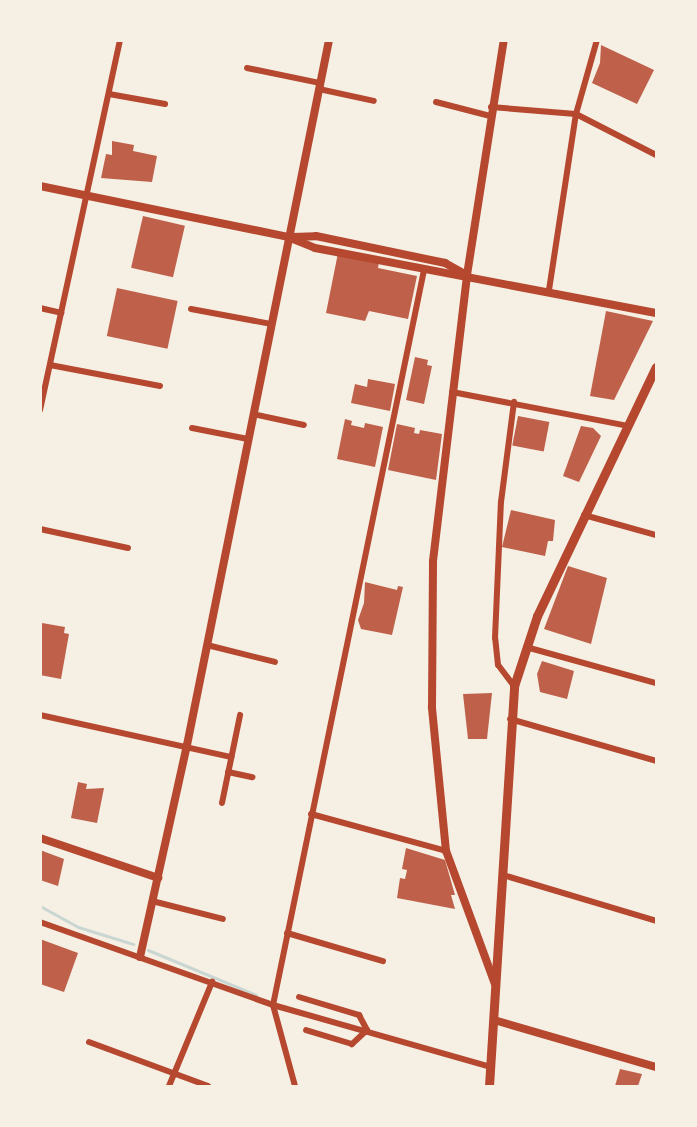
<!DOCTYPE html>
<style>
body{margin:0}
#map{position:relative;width:697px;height:1127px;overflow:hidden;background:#f6efe4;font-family:"PT Sans Narrow",sans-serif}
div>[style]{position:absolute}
.stream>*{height:3px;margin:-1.5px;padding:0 1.5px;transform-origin:1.5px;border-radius:1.5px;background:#c9d6d2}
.building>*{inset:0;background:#bf614a;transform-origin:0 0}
.minor>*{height:6px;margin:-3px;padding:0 3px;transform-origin:3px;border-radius:3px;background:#b5482f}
.tertiary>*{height:8px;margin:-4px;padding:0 4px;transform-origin:4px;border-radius:4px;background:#b5482f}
.secondary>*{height:8px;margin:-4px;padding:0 4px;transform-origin:4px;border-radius:4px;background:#b5482f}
.primary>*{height:9px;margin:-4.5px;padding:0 4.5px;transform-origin:4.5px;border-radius:4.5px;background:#b5482f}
span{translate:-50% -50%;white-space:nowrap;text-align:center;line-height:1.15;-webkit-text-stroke:4.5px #f6efe4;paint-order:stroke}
.frame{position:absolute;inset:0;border:42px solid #f6efe4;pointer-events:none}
</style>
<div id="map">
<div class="stream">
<div style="left:40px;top:906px;width:43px;rotate:28.9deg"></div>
<div style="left:78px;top:927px;width:58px;rotate:17.2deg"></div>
<div style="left:148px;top:950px;width:117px;rotate:22.6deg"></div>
</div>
<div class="building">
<div style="clip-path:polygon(601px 45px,654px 70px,637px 104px,592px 83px,600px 63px)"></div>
<div style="clip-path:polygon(112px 141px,134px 145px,133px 151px,157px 156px,152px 182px,101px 178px,106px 154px,112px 155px)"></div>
<div style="left:143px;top:216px;width:43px;height:53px;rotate:13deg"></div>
<div style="clip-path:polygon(338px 253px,379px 262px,378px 268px,417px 276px,408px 319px,369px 311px,365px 321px,326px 313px)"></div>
<div style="left:117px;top:288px;width:62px;height:49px;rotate:12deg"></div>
<div style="clip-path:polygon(606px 311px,653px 321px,614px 400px,590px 396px)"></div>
<div style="clip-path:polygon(415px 357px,428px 360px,427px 365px,432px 366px,424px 404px,406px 400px)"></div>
<div style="clip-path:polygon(368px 379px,395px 384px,390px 411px,351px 403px,355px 384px,367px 387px)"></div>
<div style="left:518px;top:416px;width:32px;height:30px;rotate:11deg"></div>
<div style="clip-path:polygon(345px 419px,352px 421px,351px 425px,364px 428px,365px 423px,383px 427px,375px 467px,337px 459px)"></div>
<div style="clip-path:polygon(397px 424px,415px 428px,414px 433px,419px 434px,420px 430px,442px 434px,436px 480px,388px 470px)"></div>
<div style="clip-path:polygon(581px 426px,593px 428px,601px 436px,579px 482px,563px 476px)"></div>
<div style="clip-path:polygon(511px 510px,555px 520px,553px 541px,548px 541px,545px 556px,502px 547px)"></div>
<div style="clip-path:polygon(568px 566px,607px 578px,591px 644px,544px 629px)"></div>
<div style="clip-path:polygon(365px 582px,397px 590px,398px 586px,403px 587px,392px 635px,361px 629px,358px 620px,364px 603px)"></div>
<div style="clip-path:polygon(42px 623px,65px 627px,64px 633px,69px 634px,61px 679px,40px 675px)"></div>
<div style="clip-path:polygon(542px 661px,574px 671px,567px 699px,540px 692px,537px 674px)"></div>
<div style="clip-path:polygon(492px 693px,487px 739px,468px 739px,463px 694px)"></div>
<div style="clip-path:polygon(78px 782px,87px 784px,86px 789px,104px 788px,97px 823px,71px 818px)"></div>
<div style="clip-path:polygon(406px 848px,445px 860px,455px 895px,451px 895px,455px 909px,397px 898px,400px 878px,405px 879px,407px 870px,402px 869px)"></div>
<div style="clip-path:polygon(40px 850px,64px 859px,58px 886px,40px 880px)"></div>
<div style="clip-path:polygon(40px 939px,78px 953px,64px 992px,40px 984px)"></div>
<div style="clip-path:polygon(620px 1069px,642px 1074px,638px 1086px,615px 1086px)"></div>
</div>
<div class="minor">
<div style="left:247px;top:68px;width:75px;rotate:11.6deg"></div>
<div style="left:319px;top:89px;width:56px;rotate:12.3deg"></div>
<div style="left:109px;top:94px;width:57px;rotate:10.1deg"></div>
<div style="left:436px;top:102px;width:56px;rotate:14.5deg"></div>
<div style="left:491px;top:107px;width:85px;rotate:4.7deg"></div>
<div style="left:576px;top:114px;width:90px;rotate:27.1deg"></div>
<div style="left:549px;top:290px;width:178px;rotate:-81.3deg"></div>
<div style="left:576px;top:114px;width:77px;rotate:-74.2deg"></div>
<div style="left:40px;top:308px;width:22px;rotate:13deg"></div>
<div style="left:191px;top:309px;width:81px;rotate:10.6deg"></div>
<div style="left:50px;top:365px;width:112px;rotate:10.8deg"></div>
<div style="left:452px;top:392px;width:179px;rotate:10.9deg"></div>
<div style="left:40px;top:410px;width:379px;rotate:-77.8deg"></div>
<div style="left:253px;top:414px;width:52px;rotate:12.2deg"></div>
<div style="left:192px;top:428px;width:57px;rotate:11.1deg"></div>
<div style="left:584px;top:515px;width:75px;rotate:15.5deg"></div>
<div style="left:40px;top:529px;width:90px;rotate:12.2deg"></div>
<div style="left:207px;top:645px;width:70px;rotate:14deg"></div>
<div style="left:526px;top:647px;width:135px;rotate:15.5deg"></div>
<div style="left:514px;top:686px;width:26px;rotate:-127deg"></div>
<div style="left:498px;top:665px;width:27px;rotate:-96deg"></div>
<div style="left:495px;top:638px;width:136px;rotate:-87.5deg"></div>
<div style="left:501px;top:502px;width:101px;rotate:-82.6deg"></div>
<div style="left:40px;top:715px;width:196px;rotate:12.4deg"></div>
<div style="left:510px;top:719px;width:152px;rotate:16deg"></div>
<div style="left:228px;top:772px;width:25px;rotate:12deg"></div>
<div style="left:222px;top:803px;width:90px;rotate:-78.4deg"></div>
<div style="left:311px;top:814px;width:140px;rotate:15.3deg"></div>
<div style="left:503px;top:875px;width:160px;rotate:16.7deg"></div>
<div style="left:152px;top:901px;width:73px;rotate:14.2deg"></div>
<div style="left:40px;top:922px;width:247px;rotate:19.6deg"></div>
<div style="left:273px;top:1005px;width:227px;rotate:15.9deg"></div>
<div style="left:287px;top:933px;width:100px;rotate:16.3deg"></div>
<div style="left:299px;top:997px;width:63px;rotate:16.7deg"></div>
<div style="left:359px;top:1015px;width:17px;rotate:62deg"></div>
<div style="left:367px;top:1030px;width:21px;rotate:137deg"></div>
<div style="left:352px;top:1044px;width:48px;rotate:-163.1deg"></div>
<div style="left:89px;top:1042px;width:127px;rotate:20.3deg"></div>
<div style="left:169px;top:1086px;width:113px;rotate:-67.5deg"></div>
<div style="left:295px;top:1086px;width:84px;rotate:-105.2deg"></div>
<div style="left:273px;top:1005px;width:750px;rotate:-78.39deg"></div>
</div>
<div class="tertiary">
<div style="left:40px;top:186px;width:253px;rotate:11.6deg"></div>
<div style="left:288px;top:237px;width:29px;rotate:22deg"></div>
<div style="left:315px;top:248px;width:347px;rotate:10.8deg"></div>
<div style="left:292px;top:237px;width:24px;rotate:-2deg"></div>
<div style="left:316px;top:236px;width:132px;rotate:11.8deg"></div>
<div style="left:445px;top:263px;width:21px;rotate:29deg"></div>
<div style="left:40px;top:838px;width:125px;rotate:18.7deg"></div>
<div style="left:140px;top:957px;width:217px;rotate:-77.5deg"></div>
<div style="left:187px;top:745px;width:719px;rotate:-78.61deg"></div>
<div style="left:495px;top:984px;width:142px;rotate:-110.2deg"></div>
<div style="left:446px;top:851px;width:145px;rotate:-95.6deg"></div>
<div style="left:432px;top:707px;width:146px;rotate:-89.6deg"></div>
<div style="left:433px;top:561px;width:288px;rotate:-83.2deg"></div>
<div style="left:467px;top:275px;width:238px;rotate:-81.1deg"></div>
</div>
<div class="secondary">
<div style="left:494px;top:1020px;width:169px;rotate:16.2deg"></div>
</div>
<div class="primary">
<div style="left:489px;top:1086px;width:401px;rotate:-86.4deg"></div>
<div style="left:514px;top:686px;width:74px;rotate:-71.8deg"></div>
<div style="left:537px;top:616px;width:276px;rotate:-64.5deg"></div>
</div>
<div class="frame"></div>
</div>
